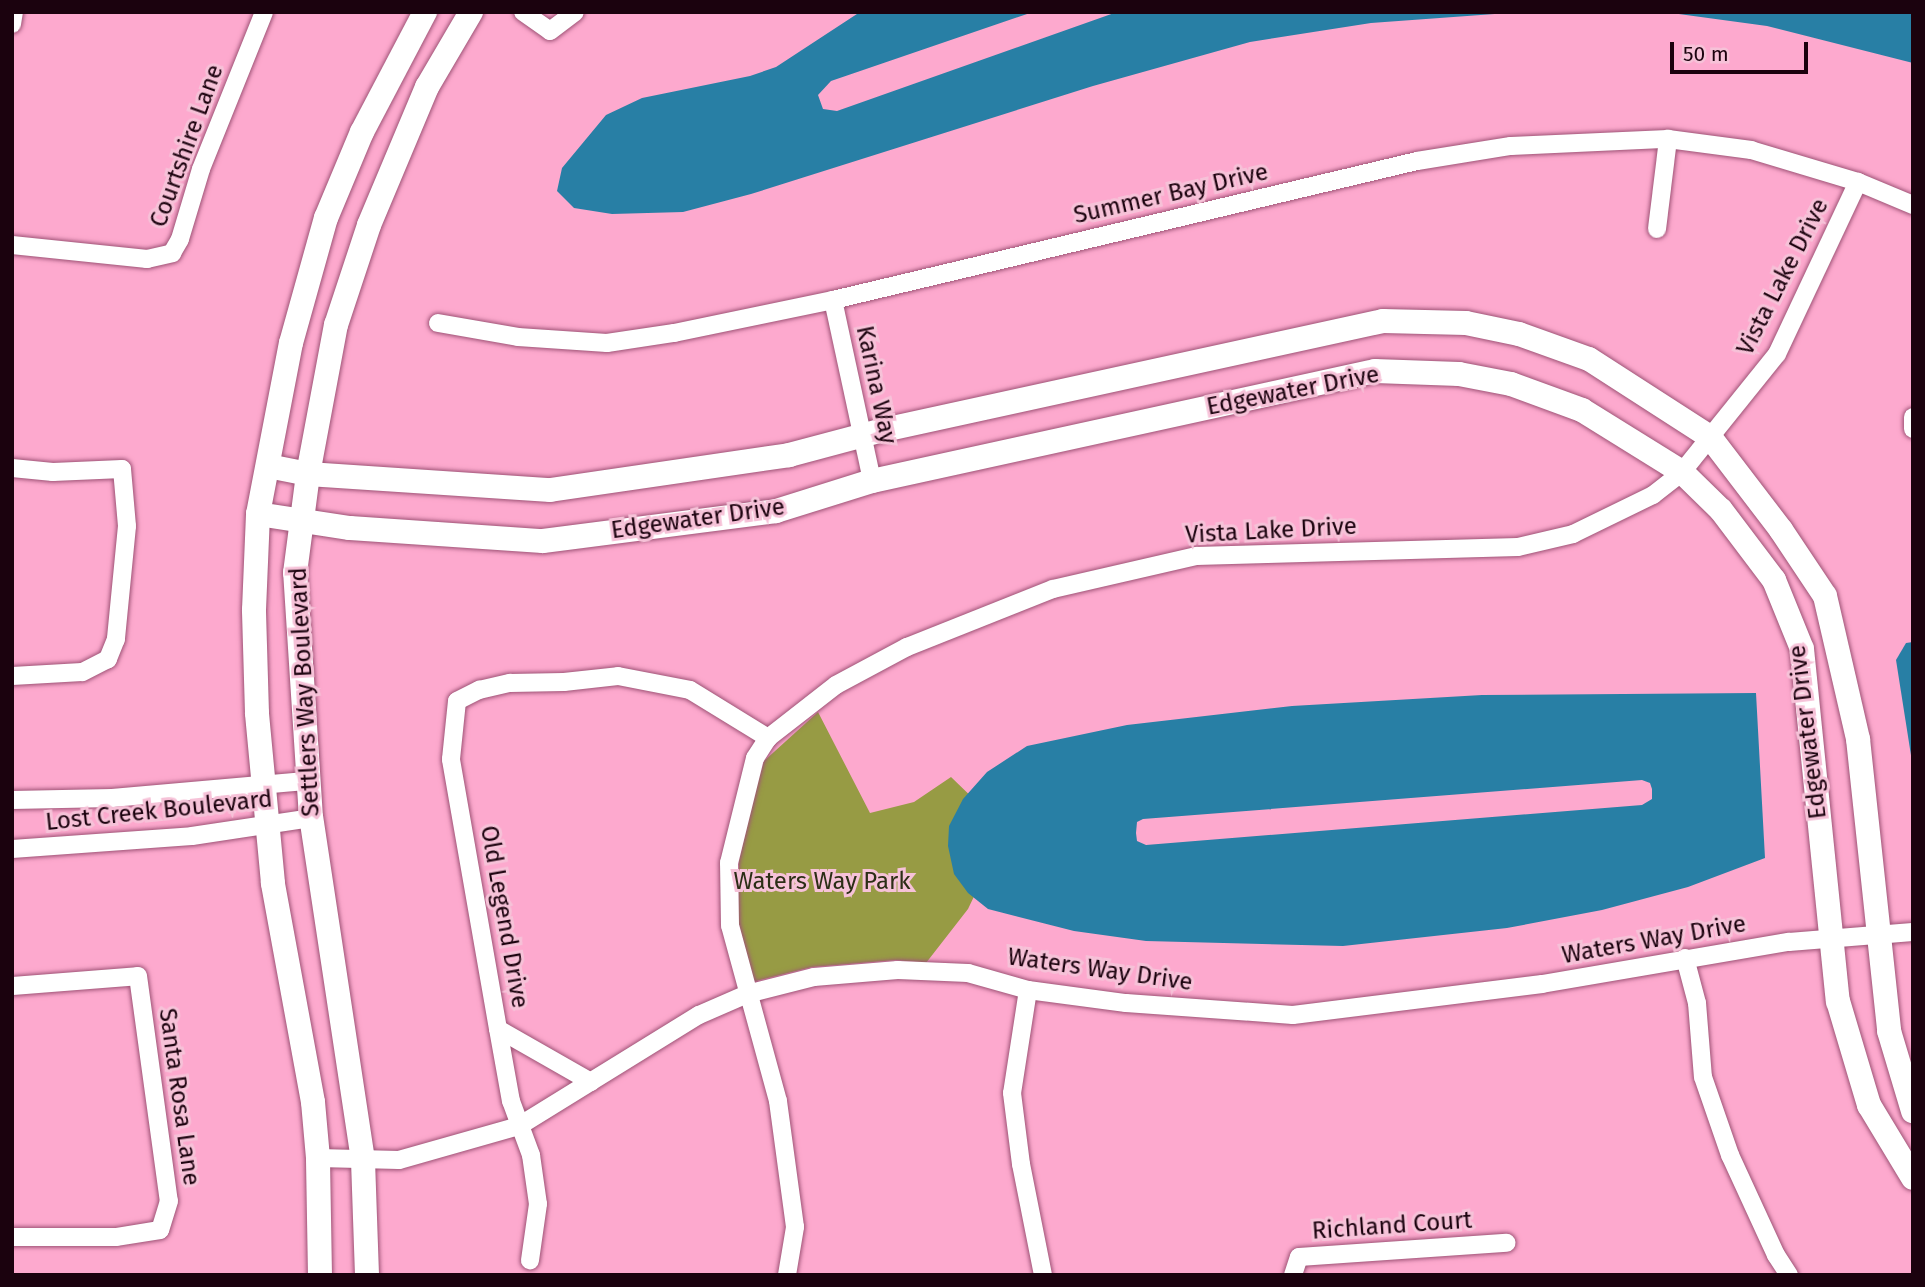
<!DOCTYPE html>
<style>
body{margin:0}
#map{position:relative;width:1925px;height:1287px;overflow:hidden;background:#fda9ce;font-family:"Fira Sans",sans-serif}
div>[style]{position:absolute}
.green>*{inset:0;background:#979b44}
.water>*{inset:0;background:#287fa5}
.roads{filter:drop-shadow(0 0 2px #9e5376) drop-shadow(0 0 2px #9e5376)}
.street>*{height:18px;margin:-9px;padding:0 9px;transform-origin:9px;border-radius:9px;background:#fff}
.secondary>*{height:24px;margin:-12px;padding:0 12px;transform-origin:12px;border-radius:12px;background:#fff}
span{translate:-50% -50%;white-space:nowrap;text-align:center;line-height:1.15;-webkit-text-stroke:6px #f6c2d8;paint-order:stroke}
.street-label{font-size:24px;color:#1b020e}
.park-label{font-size:24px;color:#2c2e16}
.frame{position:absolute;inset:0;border:14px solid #1b020e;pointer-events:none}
.scale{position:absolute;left:1670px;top:42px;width:138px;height:32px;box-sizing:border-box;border:4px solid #1b020e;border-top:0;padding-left:9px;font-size:21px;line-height:24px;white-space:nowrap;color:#1b020e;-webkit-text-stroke:5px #f6c2d8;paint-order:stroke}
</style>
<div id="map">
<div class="green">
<div style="clip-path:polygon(818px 712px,870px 813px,914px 802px,951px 777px,980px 805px,979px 886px,968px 909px,926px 963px,896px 960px,812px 967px,752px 982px,738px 920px,739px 861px,753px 799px,764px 761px)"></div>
</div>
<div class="water">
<div style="clip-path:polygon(860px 12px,1033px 12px,831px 81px,818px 95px,823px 109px,837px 111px,1117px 12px,1522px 12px,1371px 23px,1250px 42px,1093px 86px,751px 194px,683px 212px,612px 214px,574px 208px,557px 191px,562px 168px,606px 115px,642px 98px,750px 76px,776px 67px)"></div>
<div style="clip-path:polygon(1664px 12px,1913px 12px,1913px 63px,1767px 26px)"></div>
<div style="clip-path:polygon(1913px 642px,1913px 768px,1896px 660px,1906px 643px)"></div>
<div style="clip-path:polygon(evenodd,1756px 693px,1765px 858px,1688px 887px,1602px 910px,1507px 928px,1343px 946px,1146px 941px,1074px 931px,988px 909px,968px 893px,954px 874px,948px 846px,949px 826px,963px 799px,987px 772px,1027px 746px,1127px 725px,1292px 706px,1482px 695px,1756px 693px,1642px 780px,1650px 783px,1652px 789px,1652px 799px,1642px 805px,1146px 845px,1137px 841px,1136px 833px,1137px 822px,1143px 819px,1642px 780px)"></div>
</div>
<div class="roads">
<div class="street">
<div style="left:523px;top:12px;width:33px;rotate:35deg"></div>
<div style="left:550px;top:31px;width:31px;rotate:-37deg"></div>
<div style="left:12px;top:24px;width:12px;rotate:-81deg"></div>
<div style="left:1657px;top:229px;width:91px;rotate:-83deg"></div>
<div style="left:12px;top:245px;width:136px;rotate:5.9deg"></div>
<div style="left:147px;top:259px;width:26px;rotate:-13deg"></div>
<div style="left:172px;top:253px;width:16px;rotate:-60deg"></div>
<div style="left:180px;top:239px;width:73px;rotate:-73.3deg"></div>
<div style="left:201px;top:169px;width:169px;rotate:-68.1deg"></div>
<div style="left:833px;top:300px;width:185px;rotate:77.8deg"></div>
<div style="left:438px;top:323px;width:81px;rotate:9.9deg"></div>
<div style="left:518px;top:337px;width:89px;rotate:3.9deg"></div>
<div style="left:607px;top:343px;width:68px;rotate:-8.5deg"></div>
<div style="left:674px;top:333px;width:162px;rotate:-11.7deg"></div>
<div style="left:833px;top:300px;width:600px;rotate:-13.39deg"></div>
<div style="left:1417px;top:161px;width:95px;rotate:-9.1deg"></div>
<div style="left:1511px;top:146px;width:157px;rotate:-2.6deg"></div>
<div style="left:1668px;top:139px;width:84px;rotate:7.5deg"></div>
<div style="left:1751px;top:150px;width:112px;rotate:16.7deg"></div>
<div style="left:1858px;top:182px;width:60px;rotate:22.7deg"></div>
<div style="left:1913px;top:417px;width:12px;rotate:90deg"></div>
<div style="left:12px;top:468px;width:41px;rotate:5.6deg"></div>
<div style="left:53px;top:472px;width:69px;rotate:-2.5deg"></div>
<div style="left:122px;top:469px;width:57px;rotate:85deg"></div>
<div style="left:127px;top:526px;width:114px;rotate:95.6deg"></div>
<div style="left:116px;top:639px;width:22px;rotate:112deg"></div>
<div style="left:108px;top:659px;width:29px;rotate:153deg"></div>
<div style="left:82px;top:672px;width:70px;rotate:176.7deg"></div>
<div style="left:12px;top:800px;width:100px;rotate:-1.1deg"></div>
<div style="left:112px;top:798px;width:197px;rotate:-5deg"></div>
<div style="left:12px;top:849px;width:180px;rotate:-4.1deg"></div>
<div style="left:192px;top:836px;width:120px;rotate:-8.6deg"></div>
<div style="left:1685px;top:958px;width:47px;rotate:75.1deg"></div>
<div style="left:1697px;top:1003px;width:74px;rotate:85.4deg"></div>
<div style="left:1703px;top:1077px;width:83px;rotate:70.9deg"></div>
<div style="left:1730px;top:1155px;width:110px;rotate:65.3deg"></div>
<div style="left:1776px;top:1255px;width:24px;rotate:57deg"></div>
<div style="left:12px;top:986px;width:126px;rotate:-4.5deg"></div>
<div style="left:138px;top:976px;width:227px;rotate:82.2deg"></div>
<div style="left:169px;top:1201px;width:30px;rotate:107deg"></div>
<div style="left:160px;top:1230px;width:45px;rotate:171deg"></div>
<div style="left:116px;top:1237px;width:104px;rotate:180deg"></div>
<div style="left:1028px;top:990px;width:104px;rotate:98.8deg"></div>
<div style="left:1012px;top:1093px;width:72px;rotate:82.8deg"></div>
<div style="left:1021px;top:1164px;width:113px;rotate:78.8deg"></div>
<div style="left:498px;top:1029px;width:73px;rotate:79.8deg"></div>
<div style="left:511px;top:1101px;width:58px;rotate:69.7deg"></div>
<div style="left:531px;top:1155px;width:49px;rotate:81.9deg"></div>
<div style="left:538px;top:1204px;width:57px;rotate:98.1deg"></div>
<div style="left:591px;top:1082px;width:107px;rotate:-150.3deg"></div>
<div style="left:498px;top:1029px;width:274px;rotate:-99.9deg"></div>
<div style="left:451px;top:759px;width:58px;rotate:-84.1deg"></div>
<div style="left:457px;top:701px;width:25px;rotate:-27deg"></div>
<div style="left:479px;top:690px;width:32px;rotate:-13deg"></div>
<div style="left:510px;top:683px;width:54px;rotate:-1.1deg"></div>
<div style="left:564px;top:682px;width:54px;rotate:-6.3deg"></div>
<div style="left:618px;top:676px;width:73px;rotate:11deg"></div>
<div style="left:690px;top:690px;width:92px;rotate:31.6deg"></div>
<div style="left:318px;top:1158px;width:81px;rotate:1.4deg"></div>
<div style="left:399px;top:1160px;width:125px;rotate:-15.8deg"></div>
<div style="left:519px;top:1126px;width:211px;rotate:-31.7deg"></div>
<div style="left:699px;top:1015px;width:52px;rotate:-23.6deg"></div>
<div style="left:747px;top:994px;width:69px;rotate:-14.2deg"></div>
<div style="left:814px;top:977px;width:84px;rotate:-4.8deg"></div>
<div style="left:898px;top:970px;width:70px;rotate:2.5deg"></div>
<div style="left:968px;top:973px;width:62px;rotate:15.8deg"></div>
<div style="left:1028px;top:990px;width:99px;rotate:7.6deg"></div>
<div style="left:1126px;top:1003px;width:167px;rotate:4.1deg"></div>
<div style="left:1293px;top:1015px;width:251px;rotate:-7.1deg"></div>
<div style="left:1542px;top:984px;width:251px;rotate:-9.7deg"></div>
<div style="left:1789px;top:942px;width:124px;rotate:-4.6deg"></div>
<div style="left:787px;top:1275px;width:49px;rotate:-80.5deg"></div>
<div style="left:795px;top:1227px;width:127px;rotate:-97.7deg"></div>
<div style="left:778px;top:1101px;width:182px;rotate:-105.3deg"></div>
<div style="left:730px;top:925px;width:62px;rotate:-90.9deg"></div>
<div style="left:729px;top:863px;width:108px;rotate:-76.1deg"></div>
<div style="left:755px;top:758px;width:24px;rotate:-57deg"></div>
<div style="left:768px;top:738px;width:86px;rotate:-37.9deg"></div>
<div style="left:836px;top:685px;width:81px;rotate:-28.2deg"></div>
<div style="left:907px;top:647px;width:157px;rotate:-21.7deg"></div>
<div style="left:1053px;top:589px;width:147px;rotate:-13deg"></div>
<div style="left:1196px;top:556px;width:322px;rotate:-1.6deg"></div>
<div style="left:1518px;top:547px;width:57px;rotate:-13.3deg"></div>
<div style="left:1573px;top:534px;width:89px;rotate:-26deg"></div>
<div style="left:1653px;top:495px;width:37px;rotate:-38deg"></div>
<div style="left:1682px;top:472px;width:151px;rotate:-51.2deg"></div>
<div style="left:1777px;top:354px;width:190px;rotate:-64.8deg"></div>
<div style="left:1293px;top:1275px;width:19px;rotate:-72deg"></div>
<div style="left:1299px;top:1257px;width:208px;rotate:-3.9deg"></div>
</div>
<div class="secondary">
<div style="left:268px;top:466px;width:41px;rotate:11.3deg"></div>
<div style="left:308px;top:474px;width:243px;rotate:3.8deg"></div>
<div style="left:550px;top:490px;width:242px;rotate:-8.3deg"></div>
<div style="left:789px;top:455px;width:93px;rotate:-14.9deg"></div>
<div style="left:879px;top:431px;width:516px;rotate:-12.31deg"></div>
<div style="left:1383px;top:321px;width:83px;rotate:1.4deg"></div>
<div style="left:1466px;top:323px;width:54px;rotate:11.7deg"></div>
<div style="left:1519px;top:334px;width:74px;rotate:19.7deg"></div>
<div style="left:1589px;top:359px;width:144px;rotate:32.8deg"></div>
<div style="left:1710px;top:437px;width:117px;rotate:52.6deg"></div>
<div style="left:1781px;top:530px;width:79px;rotate:56.3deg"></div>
<div style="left:1825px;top:596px;width:147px;rotate:77deg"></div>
<div style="left:1858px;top:739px;width:294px;rotate:83.9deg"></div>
<div style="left:1889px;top:1031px;width:84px;rotate:73.3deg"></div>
<div style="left:258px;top:514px;width:93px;rotate:8.7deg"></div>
<div style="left:350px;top:528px;width:193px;rotate:3.9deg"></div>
<div style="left:543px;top:541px;width:235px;rotate:-7.3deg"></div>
<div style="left:776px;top:511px;width:101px;rotate:-17.4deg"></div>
<div style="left:872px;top:481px;width:515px;rotate:-12.34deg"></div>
<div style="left:1375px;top:371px;width:84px;rotate:2deg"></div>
<div style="left:1459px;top:374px;width:53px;rotate:10.9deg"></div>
<div style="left:1511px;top:384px;width:76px;rotate:20.1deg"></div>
<div style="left:1582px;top:410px;width:118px;rotate:31.8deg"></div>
<div style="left:1682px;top:472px;width:54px;rotate:44.3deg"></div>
<div style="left:1721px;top:510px;width:88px;rotate:52.9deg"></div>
<div style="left:1774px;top:580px;width:74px;rotate:67.9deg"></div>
<div style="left:1802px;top:649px;width:354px;rotate:84.2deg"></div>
<div style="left:1838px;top:1001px;width:109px;rotate:73.4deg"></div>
<div style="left:1869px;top:1105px;width:85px;rotate:58.9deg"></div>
<div style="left:320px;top:1275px;width:117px;rotate:-91deg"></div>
<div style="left:318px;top:1158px;width:56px;rotate:-95.1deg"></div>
<div style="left:313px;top:1102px;width:223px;rotate:-100.4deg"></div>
<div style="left:273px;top:883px;width:171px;rotate:-95.4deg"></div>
<div style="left:257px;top:713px;width:103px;rotate:-91.7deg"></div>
<div style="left:254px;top:610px;width:96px;rotate:-87.6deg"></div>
<div style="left:258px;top:514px;width:174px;rotate:-79.1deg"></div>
<div style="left:291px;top:343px;width:130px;rotate:-74.4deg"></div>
<div style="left:326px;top:218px;width:93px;rotate:-67.3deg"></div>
<div style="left:362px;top:132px;width:136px;rotate:-62.3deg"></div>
<div style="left:367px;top:1275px;width:115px;rotate:-92deg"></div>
<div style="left:363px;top:1160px;width:346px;rotate:-98.6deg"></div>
<div style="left:311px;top:818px;width:246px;rotate:-93.7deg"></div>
<div style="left:295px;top:573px;width:100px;rotate:-82.5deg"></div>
<div style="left:308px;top:474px;width:152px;rotate:-79.4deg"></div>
<div style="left:336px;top:325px;width:105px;rotate:-71.7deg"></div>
<div style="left:369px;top:225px;width:150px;rotate:-67.2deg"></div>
<div style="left:427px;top:87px;width:87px;rotate:-59.6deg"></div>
</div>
</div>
<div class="street-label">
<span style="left:187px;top:146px;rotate:-70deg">Courtshire Lane</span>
<span style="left:1171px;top:194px;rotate:-13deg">Summer Bay Drive</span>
<span style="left:1783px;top:277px;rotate:-63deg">Vista Lake Drive</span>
<span style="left:876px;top:385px;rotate:78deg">Karina Way</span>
<span style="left:1293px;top:391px;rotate:-11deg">Edgewater Drive</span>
<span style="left:698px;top:519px;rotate:-8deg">Edgewater Drive</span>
<span style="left:1271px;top:531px;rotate:-3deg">Vista Lake Drive</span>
<span style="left:305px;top:692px;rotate:-93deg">Settlers Way Boulevard</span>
<span style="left:1808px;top:732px;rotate:-97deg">Edgewater Drive</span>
<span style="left:159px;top:811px;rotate:-6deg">Lost Creek Boulevard</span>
<span style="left:504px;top:917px;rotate:80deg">Old Legend Drive</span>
<span style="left:1654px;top:940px;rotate:-10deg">Waters Way Drive</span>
<span style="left:1100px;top:970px;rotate:8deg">Waters Way Drive</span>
<span style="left:179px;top:1097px;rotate:82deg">Santa Rosa Lane</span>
<span style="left:1392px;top:1226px;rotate:-4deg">Richland Court</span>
</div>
<div class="park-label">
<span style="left:822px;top:882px">Waters Way Park</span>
</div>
<div class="frame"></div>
<div class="scale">50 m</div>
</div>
